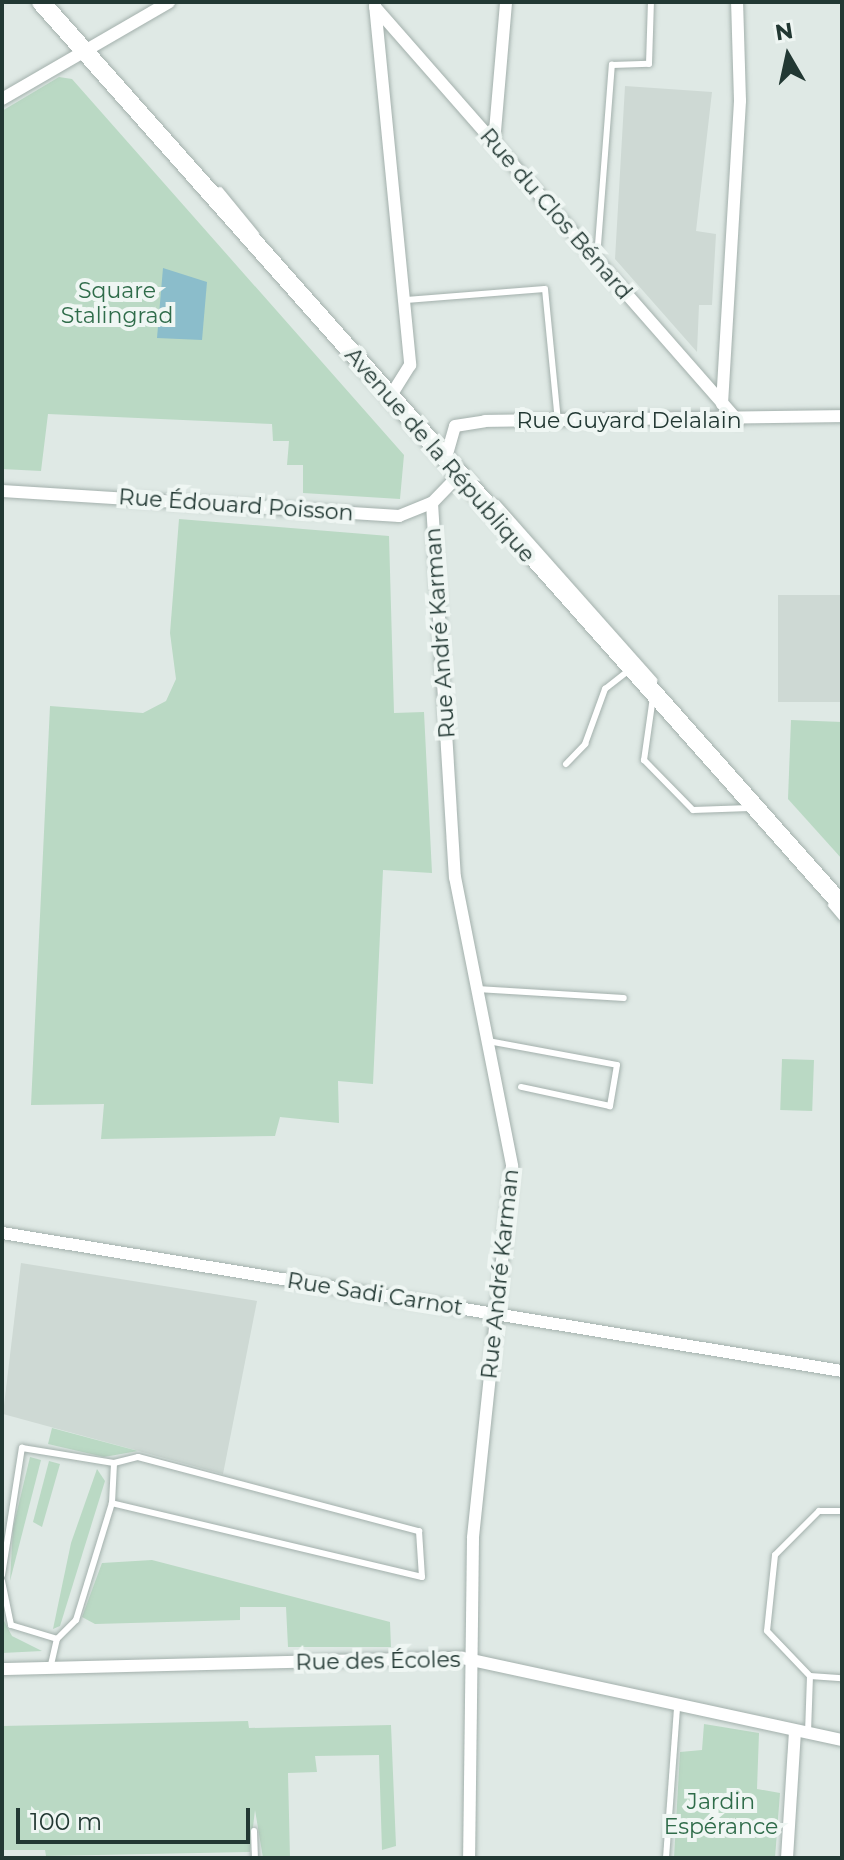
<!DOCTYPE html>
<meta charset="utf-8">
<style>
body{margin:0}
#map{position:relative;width:844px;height:1860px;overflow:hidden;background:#dfe9e5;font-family:Montserrat,sans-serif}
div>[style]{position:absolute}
.built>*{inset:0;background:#ced9d4;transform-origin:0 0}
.green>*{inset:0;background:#bad9c4;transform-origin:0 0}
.water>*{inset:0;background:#8bbdcb}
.roads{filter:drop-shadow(0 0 2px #a3b0ac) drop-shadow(0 0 2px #a3b0ac)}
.service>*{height:6px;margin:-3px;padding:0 3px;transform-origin:3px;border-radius:3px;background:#fff}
.minor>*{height:12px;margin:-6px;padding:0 6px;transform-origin:6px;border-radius:6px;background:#fff}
.secondary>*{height:18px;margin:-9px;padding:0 9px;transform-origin:9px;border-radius:9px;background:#fff}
span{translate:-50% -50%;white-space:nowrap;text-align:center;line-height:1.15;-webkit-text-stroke:8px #eff6f3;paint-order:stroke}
.street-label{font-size:22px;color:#223833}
.park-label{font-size:22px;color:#2f6c4a}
.frame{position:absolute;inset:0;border:4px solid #223833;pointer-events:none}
.north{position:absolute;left:748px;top:16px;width:80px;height:80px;-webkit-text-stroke:6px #eff6f3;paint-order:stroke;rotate:351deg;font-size:22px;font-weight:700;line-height:32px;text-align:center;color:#223833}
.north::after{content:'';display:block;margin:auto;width:28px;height:36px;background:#223833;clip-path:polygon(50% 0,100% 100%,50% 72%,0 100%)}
.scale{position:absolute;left:16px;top:1808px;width:234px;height:36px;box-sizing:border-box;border:4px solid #223833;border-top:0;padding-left:10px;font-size:24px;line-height:28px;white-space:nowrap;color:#223833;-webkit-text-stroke:6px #eff6f3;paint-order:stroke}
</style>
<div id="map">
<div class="built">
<div style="clip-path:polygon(625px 86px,712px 92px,696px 231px,716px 234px,712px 305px,699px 305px,697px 352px,615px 259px)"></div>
<div style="left:842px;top:595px;width:107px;height:64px;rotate:90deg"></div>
<div style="clip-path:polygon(21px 1263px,257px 1301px,223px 1474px,3px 1414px)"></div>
</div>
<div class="green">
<div style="clip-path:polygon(59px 77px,72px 79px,404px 455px,400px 499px,303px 493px,303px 465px,287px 465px,289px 441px,273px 441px,272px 424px,48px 414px,41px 471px,2px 469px,2px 111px)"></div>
<div style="clip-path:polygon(179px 519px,389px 536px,394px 713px,424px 712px,432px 873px,383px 870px,373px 1084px,338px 1081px,339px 1123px,280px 1117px,275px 1136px,101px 1139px,104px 1104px,31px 1105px,50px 706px,143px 713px,166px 701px,176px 679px,170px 633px)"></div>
<div style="clip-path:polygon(791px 720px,842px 722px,842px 859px,788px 799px)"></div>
<div style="left:782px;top:1059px;width:32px;height:51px;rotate:2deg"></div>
<div style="clip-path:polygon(52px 1428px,138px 1451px,104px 1457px,48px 1444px)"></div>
<div style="clip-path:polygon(30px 1457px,41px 1460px,10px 1581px,13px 1528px)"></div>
<div style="clip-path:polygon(49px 1461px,60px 1464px,42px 1527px,33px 1522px)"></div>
<div style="clip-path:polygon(97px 1469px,105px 1481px,60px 1626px,53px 1629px,71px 1543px)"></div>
<div style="clip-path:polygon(152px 1560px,390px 1622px,391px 1647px,288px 1647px,286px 1607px,240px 1607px,240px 1620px,95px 1624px,82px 1617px,102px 1563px)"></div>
<div style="clip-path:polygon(2px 1617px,12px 1636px,42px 1651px,2px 1653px)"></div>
<div style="clip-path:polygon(248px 1721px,249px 1728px,391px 1725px,396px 1846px,382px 1850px,379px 1755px,315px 1756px,317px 1772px,288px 1773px,290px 1858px,263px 1858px,255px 1810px,250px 1852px,46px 1856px,45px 1850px,3px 1850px,2px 1726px)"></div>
<div style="clip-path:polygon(704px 1724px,759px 1733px,757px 1789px,780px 1793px,775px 1858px,674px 1858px,680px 1752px,702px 1750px)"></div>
</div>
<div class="water">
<div style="clip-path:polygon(163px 268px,207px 282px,202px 340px,157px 338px)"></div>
</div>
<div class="roads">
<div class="service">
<div style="left:220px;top:190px;width:57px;rotate:50.7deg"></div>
<div style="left:597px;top:258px;width:194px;rotate:-85.6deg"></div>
<div style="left:612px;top:65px;width:37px;rotate:-2deg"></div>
<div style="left:649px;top:64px;width:62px;rotate:-88.2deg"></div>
<div style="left:406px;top:300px;width:139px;rotate:-4.5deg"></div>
<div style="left:545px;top:289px;width:133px;rotate:84.4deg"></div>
<div style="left:497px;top:503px;width:237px;rotate:48.4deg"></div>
<div style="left:653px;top:697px;width:64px;rotate:98.1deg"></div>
<div style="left:644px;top:760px;width:70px;rotate:45.6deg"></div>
<div style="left:693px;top:810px;width:57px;rotate:-2deg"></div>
<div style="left:566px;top:764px;width:28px;rotate:-46deg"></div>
<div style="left:585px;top:744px;width:59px;rotate:-70deg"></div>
<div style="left:605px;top:689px;width:31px;rotate:-38deg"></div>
<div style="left:831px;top:905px;width:17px;rotate:50deg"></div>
<div style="left:477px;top:989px;width:147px;rotate:3.5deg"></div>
<div style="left:488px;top:1041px;width:131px;rotate:10.5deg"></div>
<div style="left:617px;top:1065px;width:42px;rotate:99.7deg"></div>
<div style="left:610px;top:1106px;width:91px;rotate:-167.9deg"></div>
<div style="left:842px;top:1511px;width:23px;rotate:180deg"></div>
<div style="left:819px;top:1511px;width:62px;rotate:135deg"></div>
<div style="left:775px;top:1555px;width:76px;rotate:96deg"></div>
<div style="left:767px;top:1631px;width:62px;rotate:46.3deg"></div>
<div style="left:810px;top:1676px;width:32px;rotate:4deg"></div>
<div style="left:2px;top:1575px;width:129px;rotate:-81.1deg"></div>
<div style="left:22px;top:1448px;width:93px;rotate:9.3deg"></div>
<div style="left:2px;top:1581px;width:45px;rotate:78.4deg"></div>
<div style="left:11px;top:1625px;width:48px;rotate:16.9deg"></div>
<div style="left:50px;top:1669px;width:31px;rotate:-77deg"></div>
<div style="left:57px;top:1639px;width:27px;rotate:-45deg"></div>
<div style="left:76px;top:1620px;width:122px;rotate:-72.9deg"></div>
<div style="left:112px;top:1503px;width:40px;rotate:-87.1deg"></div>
<div style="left:114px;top:1463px;width:25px;rotate:-14deg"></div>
<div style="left:138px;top:1457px;width:291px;rotate:14.8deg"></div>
<div style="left:419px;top:1531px;width:46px;rotate:86.3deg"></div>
<div style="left:422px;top:1577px;width:319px;rotate:-166.6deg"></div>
<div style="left:808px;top:1733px;width:57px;rotate:-88deg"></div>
<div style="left:254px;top:1831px;width:27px;rotate:88deg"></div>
<div style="left:666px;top:1858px;width:150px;rotate:-85.8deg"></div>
</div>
<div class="minor">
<div style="left:375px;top:5px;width:362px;rotate:84.4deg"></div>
<div style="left:410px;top:365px;width:36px;rotate:122deg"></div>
<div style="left:375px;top:7px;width:551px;rotate:48.76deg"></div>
<div style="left:2px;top:99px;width:193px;rotate:-30.1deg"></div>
<div style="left:494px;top:143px;width:142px;rotate:-85.1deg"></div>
<div style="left:722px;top:404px;width:304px;rotate:-86.6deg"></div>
<div style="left:740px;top:101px;width:99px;rotate:-91.7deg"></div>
<div style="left:445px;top:461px;width:36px;rotate:-74deg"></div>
<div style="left:455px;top:426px;width:30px;rotate:-9deg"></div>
<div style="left:485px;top:421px;width:357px;rotate:-0.8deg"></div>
<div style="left:2px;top:491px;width:398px;rotate:3.6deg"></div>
<div style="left:399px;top:516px;width:35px;rotate:-22deg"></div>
<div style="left:432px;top:503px;width:36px;rotate:-46deg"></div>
<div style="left:432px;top:503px;width:375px;rotate:86.5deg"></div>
<div style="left:455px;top:877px;width:295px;rotate:78.8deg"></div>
<div style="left:512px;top:1166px;width:374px;rotate:96deg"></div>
<div style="left:473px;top:1538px;width:320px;rotate:90.7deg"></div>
<div style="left:2px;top:1233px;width:851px;rotate:9.33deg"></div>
<div style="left:2px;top:1669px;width:460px;rotate:-1.4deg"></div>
<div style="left:462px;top:1658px;width:389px;rotate:12.2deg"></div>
<div style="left:787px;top:1858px;width:127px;rotate:-86.4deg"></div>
</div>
<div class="secondary">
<div style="left:41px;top:2px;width:1207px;rotate:48.43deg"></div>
</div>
</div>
<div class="street-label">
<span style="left:556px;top:214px;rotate:49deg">Rue du Clos Bénard</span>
<span style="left:629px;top:421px">Rue Guyard Delalain</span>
<span style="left:440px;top:455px;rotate:49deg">Avenue de la République</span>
<span style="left:236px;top:505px;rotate:4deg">Rue Édouard Poisson</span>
<span style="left:440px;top:633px;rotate:-94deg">Rue André Karman</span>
<span style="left:500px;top:1274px;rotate:-84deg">Rue André Karman</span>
<span style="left:375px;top:1294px;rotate:9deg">Rue Sadi Carnot</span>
<span style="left:378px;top:1661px;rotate:-1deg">Rue des Écoles</span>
</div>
<div class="park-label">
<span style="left:117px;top:303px">Square<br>Stalingrad</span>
<span style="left:721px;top:1814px">Jardin<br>Espérance</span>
</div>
<div class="frame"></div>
<div class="north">N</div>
<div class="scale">100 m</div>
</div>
